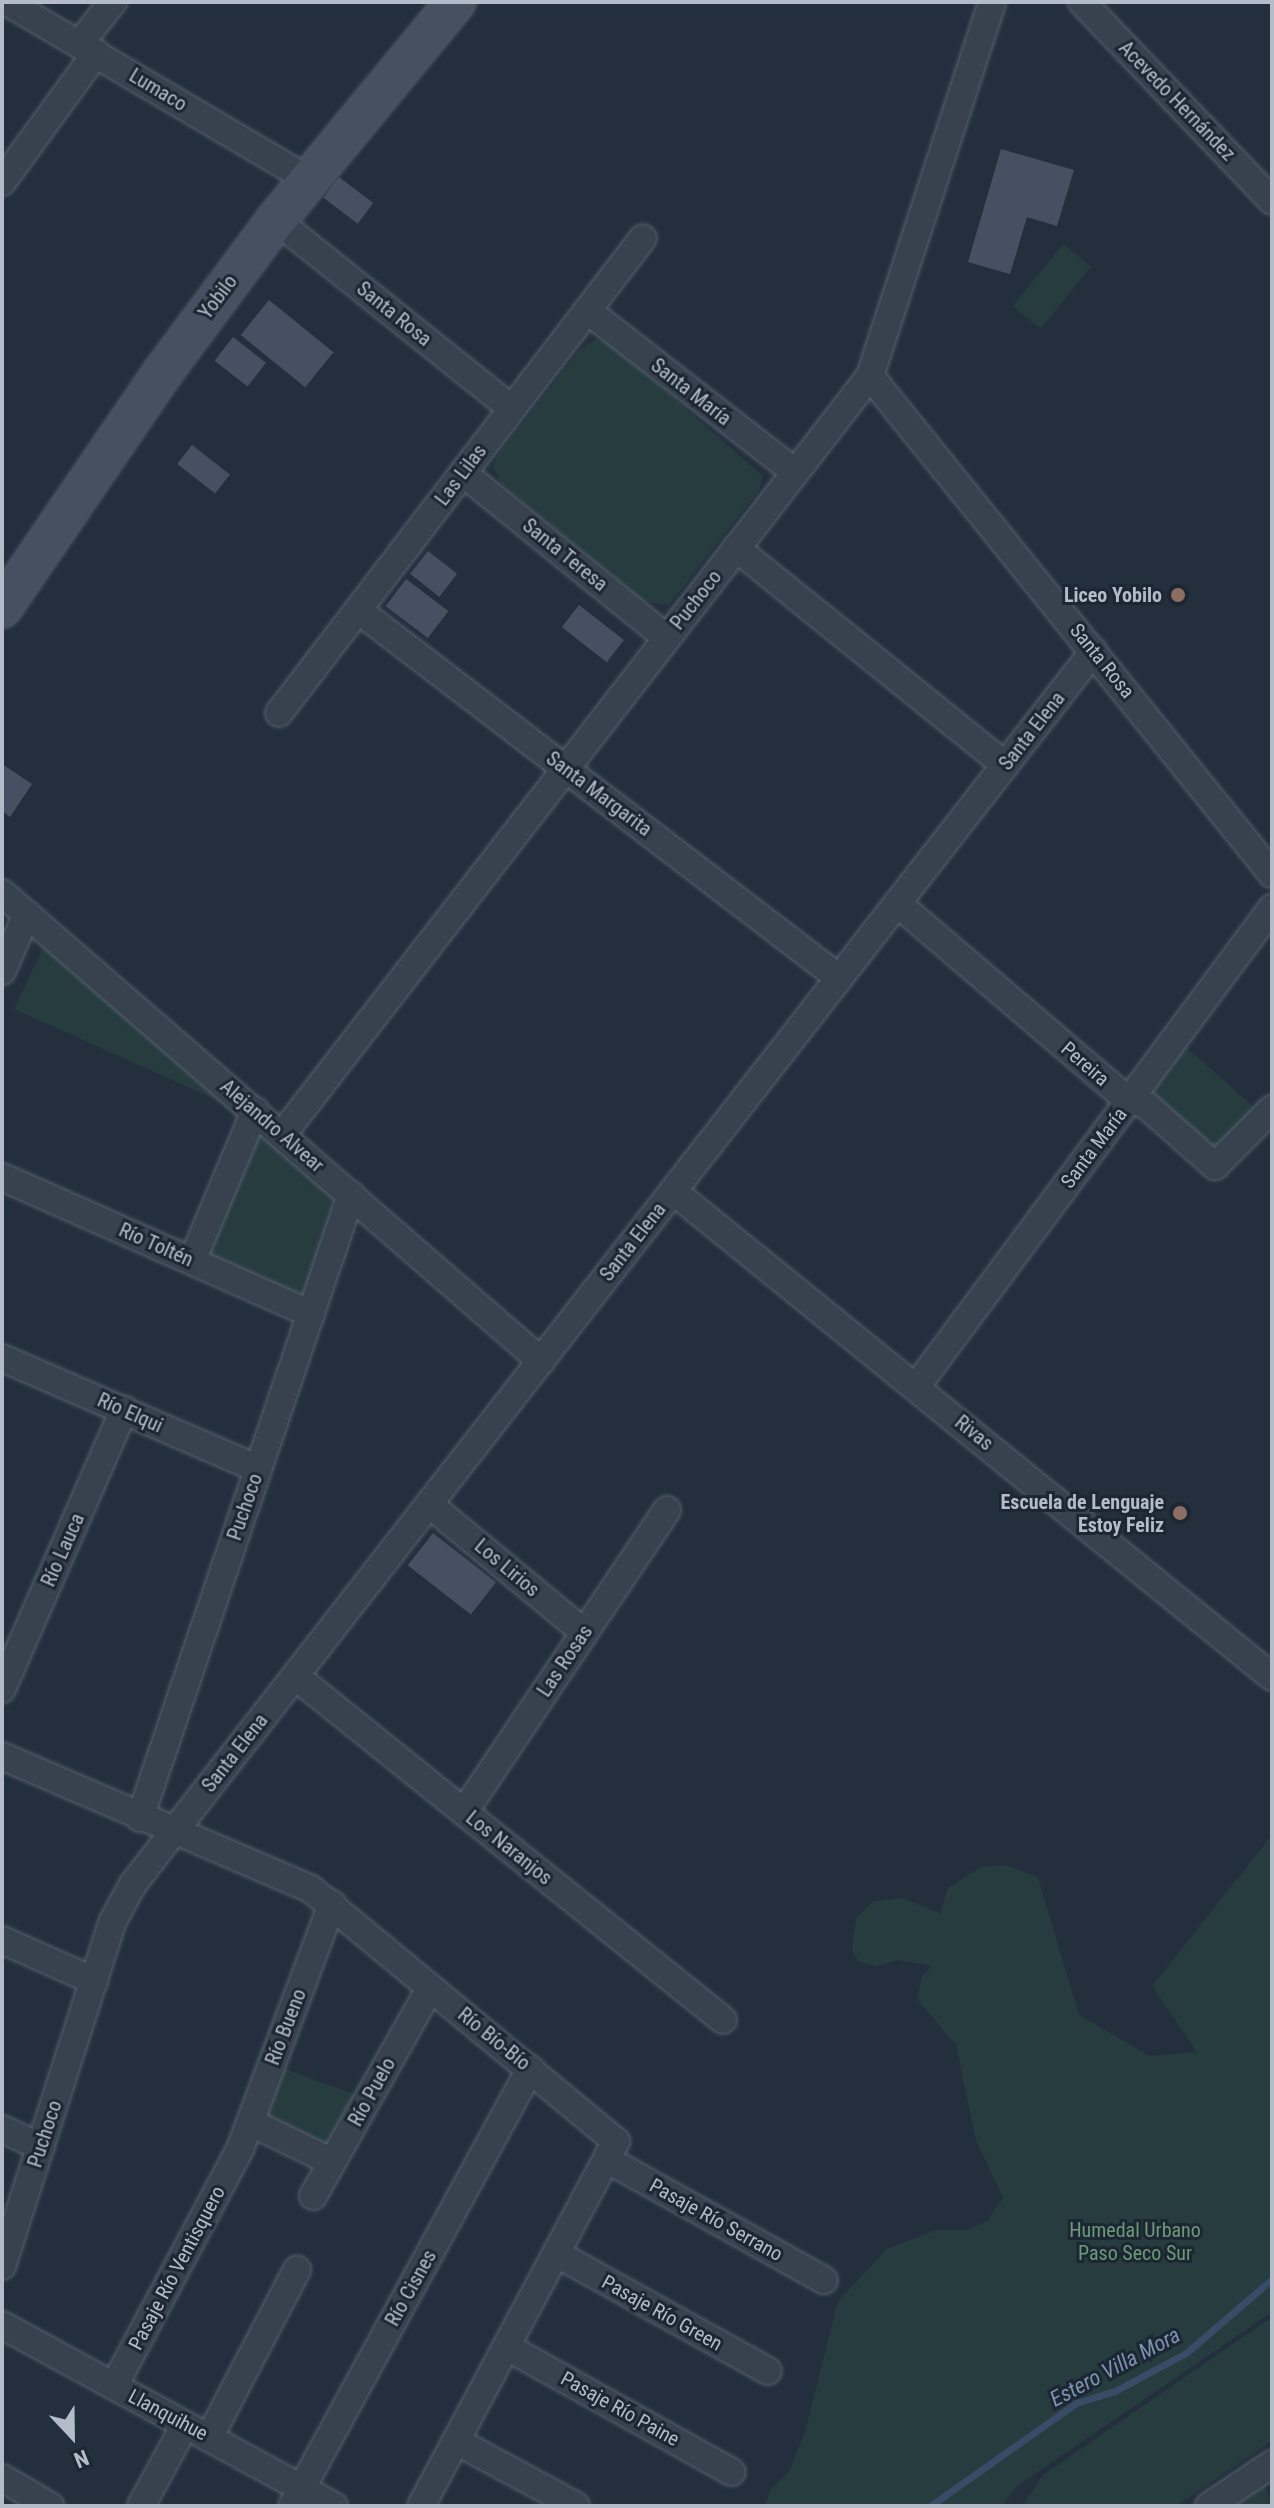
<!DOCTYPE html>
<meta charset="utf-8">
<style>
body{margin:0}
#map{position:relative;width:1274px;height:2508px;overflow:hidden;background:#242f3e;font-family:"Roboto Condensed",sans-serif}
div>[style]{position:absolute}
.green>*{inset:0;background:#263c3f;transform-origin:0 0}
.stream>*{height:7px;margin:-3.5px;padding:0 3.5px;transform-origin:3.5px;border-radius:3.5px;background:#394c67}
.building>*{inset:0;background:#455162;transform-origin:0 0}
.roads{filter:drop-shadow(0 0 2px #565f6c) drop-shadow(0 0 2px #565f6c)}
.street>*{height:26px;margin:-13px;padding:0 13px;transform-origin:13px;border-radius:13px;background:#38414e}
.secondary>*{height:38px;margin:-19px;padding:0 19px;transform-origin:19px;border-radius:19px;background:#465061}
.dots>*{width:22px;height:22px;translate:-50% -50%;box-sizing:border-box;border:4px solid #1d2633;border-radius:50%}
span{translate:-50% -50%;white-space:nowrap;text-align:center;line-height:1.15;-webkit-text-stroke:6px #1d2633;paint-order:stroke}
.street-label{font-size:20px;color:#b4bcc9}
.poi-label{font-size:20px;color:#b4bcc9;font-weight:700}
.right{translate:-100% -50%;text-align:right}
.park-label{font-size:20px;color:#6b9a76}
.water-label{font-size:22px;color:#7c92b1;font-style:italic}
.frame{position:absolute;inset:0;border:4px solid #b4bcc9;pointer-events:none}
.north{position:absolute;left:32px;top:2396px;width:80px;height:80px;-webkit-text-stroke:6px #1d2633;paint-order:stroke;rotate:158deg;font-size:22px;font-weight:700;line-height:32px;text-align:center;color:#b4bcc9}
.north::after{content:'';display:block;margin:auto;width:28px;height:36px;background:#b4bcc9;clip-path:polygon(50% 0,100% 100%,50% 72%,0 100%)}
</style>
<div id="map">
<div class="green">
<div style="left:1063px;top:244px;width:36px;height:80px;rotate:39deg"></div>
<div style="clip-path:polygon(596px 339px,613px 345px,762px 475px,760px 489px,669px 605px,645px 602px,503px 486px,493px 468px,496px 457px,578px 351px)"></div>
<div style="clip-path:polygon(45px 944px,230px 1106px,14px 1009px)"></div>
<div style="clip-path:polygon(1185px 1046px,1255px 1108px,1219px 1150px,1209px 1148px,1153px 1100px,1152px 1091px)"></div>
<div style="clip-path:polygon(258px 1131px,330px 1192px,332px 1208px,303px 1300px,206px 1253px)"></div>
<div style="clip-path:polygon(1272px 1835px,1272px 2312px,1017px 2486px,1002px 2506px,765px 2506px,771px 2489px,790px 2470px,805px 2431px,838px 2301px,887px 2249px,936px 2230px,967px 2230px,987px 2221px,1003px 2198px,976px 2141px,956px 2045px,917px 1999px,922px 1976px,932px 1966px,898px 1960px,876px 1966px,858px 1961px,852px 1951px,856px 1918px,872px 1902px,902px 1898px,940px 1913px,948px 1888px,981px 1867px,1006px 1865px,1038px 1878px,1079px 2015px,1150px 2056px,1197px 2052px,1152px 1986px)"></div>
<div style="clip-path:polygon(276px 2066px,358px 2095px,333px 2150px,260px 2117px)"></div>
<div style="clip-path:polygon(1272px 2317px,1272px 2441px,1176px 2506px,1022px 2506px,1043px 2475px)"></div>
<div style="clip-path:polygon(1265px 2484px,1272px 2506px,1233px 2506px)"></div>
</div>
<div class="stream">
<div style="left:930px;top:2506px;width:179px;rotate:-35.2deg"></div>
<div style="left:1076px;top:2403px;width:41px;rotate:-17.1deg"></div>
<div style="left:1115px;top:2391px;width:81px;rotate:-28.2deg"></div>
<div style="left:1186px;top:2353px;width:113px;rotate:-40.7deg"></div>
</div>
<div class="building">
<div style="clip-path:polygon(1001px 149px,1074px 170px,1057px 226px,1027px 217px,1010px 274px,968px 262px)"></div>
<div style="left:339px;top:177px;width:43px;height:26px;rotate:37deg"></div>
<div style="left:269px;top:300px;width:83px;height:45px;rotate:39deg"></div>
<div style="left:233px;top:337px;width:42px;height:30px;rotate:38deg"></div>
<div style="left:192px;top:445px;width:48px;height:24px;rotate:38deg"></div>
<div style="left:428px;top:551px;width:37px;height:29px;rotate:38deg"></div>
<div style="left:406px;top:579px;width:53px;height:34px;rotate:37deg"></div>
<div style="left:579px;top:605px;width:57px;height:28px;rotate:38deg"></div>
<div style="clip-path:polygon(2px 764px,32px 784px,10px 817px,2px 811px)"></div>
<div style="left:433px;top:1533px;width:80px;height:41px;rotate:38deg"></div>
</div>
<div class="roads">
<div class="street">
<div style="left:7px;top:2px;width:351px;rotate:30.5deg"></div>
<div style="left:1082px;top:2px;width:275px;rotate:46.3deg"></div>
<div style="left:80px;top:43px;width:53px;rotate:-51.2deg"></div>
<div style="left:2px;top:182px;width:160px;rotate:-53.9deg"></div>
<div style="left:276px;top:220px;width:302px;rotate:38.7deg"></div>
<div style="left:588px;top:311px;width:262px;rotate:37.9deg"></div>
<div style="left:870px;top:376px;width:640px;rotate:51.09deg"></div>
<div style="left:463px;top:473px;width:262px;rotate:39deg"></div>
<div style="left:736px;top:548px;width:346px;rotate:38.9deg"></div>
<div style="left:358px;top:610px;width:606px;rotate:37.42deg"></div>
<div style="left:279px;top:713px;width:598px;rotate:-52.54deg"></div>
<div style="left:2px;top:893px;width:714px;rotate:40.97deg"></div>
<div style="left:897px;top:903px;width:294px;rotate:40.5deg"></div>
<div style="left:1121px;top:1094px;width:29px;rotate:25deg"></div>
<div style="left:1147px;top:1106px;width:91px;rotate:41.4deg"></div>
<div style="left:1215px;top:1166px;width:81px;rotate:-45deg"></div>
<div style="left:2px;top:971px;width:62px;rotate:-66.3deg"></div>
<div style="left:282px;top:1135px;width:960px;rotate:-52.23deg"></div>
<div style="left:870px;top:376px;width:393px;rotate:-71.9deg"></div>
<div style="left:2px;top:1177px;width:338px;rotate:23.9deg"></div>
<div style="left:673px;top:1191px;width:771px;rotate:39.05deg"></div>
<div style="left:192px;top:1261px;width:163px;rotate:-67.2deg"></div>
<div style="left:2px;top:1358px;width:279px;rotate:23.4deg"></div>
<div style="left:916px;top:1387px;width:597px;rotate:-53.38deg"></div>
<div style="left:429px;top:1504px;width:201px;rotate:39.6deg"></div>
<div style="left:295px;top:1676px;width:549px;rotate:38.79deg"></div>
<div style="left:2px;top:1689px;width:305px;rotate:-66.4deg"></div>
<div style="left:2px;top:1756px;width:336px;rotate:23.3deg"></div>
<div style="left:311px;top:1889px;width:396px;rotate:39.6deg"></div>
<div style="left:616px;top:2141px;width:414px;rotate:118.1deg"></div>
<div style="left:464px;top:1812px;width:364px;rotate:-56.1deg"></div>
<div style="left:140px;top:1818px;width:658px;rotate:-71.29deg"></div>
<div style="left:2px;top:1940px;width:101px;rotate:24deg"></div>
<div style="left:252px;top:2123px;width:89px;rotate:26deg"></div>
<div style="left:2px;top:2129px;width:43px;rotate:24.8deg"></div>
<div style="left:608px;top:2160px;width:247px;rotate:29.1deg"></div>
<div style="left:313px;top:2196px;width:239px;rotate:-60.6deg"></div>
<div style="left:557px;top:2254px;width:241px;rotate:29deg"></div>
<div style="left:2px;top:2266px;width:362px;rotate:-72.2deg"></div>
<div style="left:113px;top:1921px;width:42px;rotate:-61.6deg"></div>
<div style="left:133px;top:1884px;width:1563px;rotate:-52.07deg"></div>
<div style="left:2px;top:2325px;width:378px;rotate:28.6deg"></div>
<div style="left:507px;top:2347px;width:257px;rotate:29.1deg"></div>
<div style="left:114px;top:2386px;width:268px;rotate:-62deg"></div>
<div style="left:240px;top:2149px;width:262px;rotate:-69.4deg"></div>
<div style="left:209px;top:2438px;width:190px;rotate:-62.4deg"></div>
<div style="left:456px;top:2441px;width:136px;rotate:28.4deg"></div>
<div style="left:2px;top:2478px;width:56px;rotate:30.3deg"></div>
<div style="left:141px;top:2506px;width:92px;rotate:-61.5deg"></div>
<div style="left:292px;top:2506px;width:498px;rotate:-61.4deg"></div>
<div style="left:1209px;top:2506px;width:76px;rotate:-33.7deg"></div>
</div>
<div class="secondary">
<div style="left:2px;top:608px;width:286px;rotate:-55.7deg"></div>
<div style="left:163px;top:372px;width:189px;rotate:-53.4deg"></div>
<div style="left:276px;top:220px;width:283px;rotate:-50.5deg"></div>
</div>
</div>
<div class="dots">
<div style="left:1178px;top:595px;background:#8d6e63"></div>
<div style="left:1180px;top:1513px;background:#8d6e63"></div>
</div>
<div class="street-label">
<span style="left:158px;top:90px;rotate:31deg">Lumaco</span>
<span style="left:1177px;top:101px;rotate:46deg">Acevedo Hernández</span>
<span style="left:218px;top:297px;rotate:-53deg">Yobilo</span>
<span style="left:394px;top:314px;rotate:39deg">Santa Rosa</span>
<span style="left:691px;top:392px;rotate:38deg">Santa María</span>
<span style="left:461px;top:475px;rotate:-53deg">Las Lilas</span>
<span style="left:565px;top:555px;rotate:39deg">Santa Teresa</span>
<span style="left:696px;top:600px;rotate:-52deg">Puchoco</span>
<span style="left:1102px;top:661px;rotate:51deg">Santa Rosa</span>
<span style="left:1032px;top:731px;rotate:-52deg">Santa Elena</span>
<span style="left:599px;top:794px;rotate:37deg">Santa Margarita</span>
<span style="left:1085px;top:1064px;rotate:41deg">Pereira</span>
<span style="left:272px;top:1126px;rotate:41deg">Alejandro Alvear</span>
<span style="left:1094px;top:1148px;rotate:-53deg">Santa María</span>
<span style="left:633px;top:1242px;rotate:-52deg">Santa Elena</span>
<span style="left:156px;top:1245px;rotate:24deg">Río Toltén</span>
<span style="left:130px;top:1413px;rotate:24deg">Río Elqui</span>
<span style="left:974px;top:1433px;rotate:39deg">Rivas</span>
<span style="left:245px;top:1507px;rotate:-71deg">Puchoco</span>
<span style="left:63px;top:1550px;rotate:-66deg">Río Lauca</span>
<span style="left:507px;top:1568px;rotate:40deg">Los Lirios</span>
<span style="left:565px;top:1661px;rotate:-56deg">Las Rosas</span>
<span style="left:235px;top:1753px;rotate:-52deg">Santa Elena</span>
<span style="left:509px;top:1848px;rotate:39deg">Los Naranjos</span>
<span style="left:286px;top:2027px;rotate:-69deg">Río Bueno</span>
<span style="left:494px;top:2039px;rotate:39deg">Río Bío-Bío</span>
<span style="left:372px;top:2092px;rotate:-61deg">Río Puelo</span>
<span style="left:45px;top:2134px;rotate:-72deg">Puchoco</span>
<span style="left:716px;top:2220px;rotate:29deg">Pasaje Río Serrano</span>
<span style="left:177px;top:2268px;rotate:-62deg">Pasaje Río Ventisquero</span>
<span style="left:411px;top:2288px;rotate:-61deg">Río Cisnes</span>
<span style="left:662px;top:2313px;rotate:29deg">Pasaje Río Green</span>
<span style="left:620px;top:2409px;rotate:29deg">Pasaje Río Paine</span>
<span style="left:168px;top:2415px;rotate:28deg">Llanquihue</span>
</div>
<div class="poi-label">
<span class="right" style="left:1162px;top:595px">Liceo Yobilo</span>
<span class="right" style="left:1164px;top:1514px">Escuela de Lenguaje<br>Estoy Feliz</span>
</div>
<div class="park-label">
<span style="left:1135px;top:2242px">Humedal Urbano<br>Paso Seco Sur</span>
</div>
<div class="water-label">
<span style="left:1115px;top:2367px;rotate:-28deg">Estero Villa Mora</span>
</div>
<div class="frame"></div>
<div class="north">N</div>
</div>
